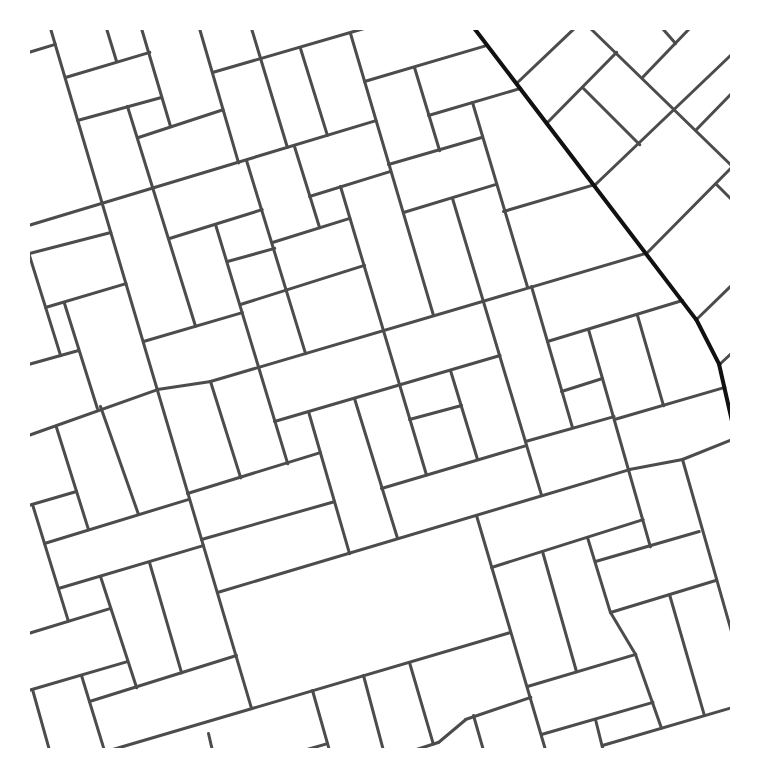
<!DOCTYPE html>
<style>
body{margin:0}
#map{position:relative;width:760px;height:778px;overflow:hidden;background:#fff;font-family:"PT Sans Narrow",sans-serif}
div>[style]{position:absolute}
.minor>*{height:3px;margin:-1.5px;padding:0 1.5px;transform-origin:1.5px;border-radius:1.5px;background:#4c4c4c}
.secondary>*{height:4px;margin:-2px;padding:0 2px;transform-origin:2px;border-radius:2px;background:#111}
span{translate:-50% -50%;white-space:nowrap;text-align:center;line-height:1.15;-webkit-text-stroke:5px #fff;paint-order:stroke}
.frame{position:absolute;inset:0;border:30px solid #fff;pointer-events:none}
</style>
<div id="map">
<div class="minor">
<div style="left:50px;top:28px;width:709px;rotate:73.53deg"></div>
<div style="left:106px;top:28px;width:34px;rotate:73deg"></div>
<div style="left:141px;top:28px;width:102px;rotate:73.5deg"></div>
<div style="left:199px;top:28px;width:140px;rotate:73.8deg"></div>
<div style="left:251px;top:28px;width:124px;rotate:73.2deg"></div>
<div style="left:590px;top:28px;width:198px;rotate:44.2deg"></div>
<div style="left:662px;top:28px;width:20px;rotate:49deg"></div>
<div style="left:731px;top:28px;width:1px;rotate:45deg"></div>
<div style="left:350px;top:33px;width:294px;rotate:73.6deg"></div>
<div style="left:300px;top:48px;width:91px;rotate:72.8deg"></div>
<div style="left:28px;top:52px;width:28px;rotate:-17deg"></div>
<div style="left:414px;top:67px;width:87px;rotate:73.2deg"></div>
<div style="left:212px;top:72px;width:157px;rotate:-16.2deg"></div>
<div style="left:65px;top:77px;width:88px;rotate:-16.6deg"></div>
<div style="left:642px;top:77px;width:68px;rotate:-46.2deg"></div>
<div style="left:364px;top:81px;width:127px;rotate:-16.4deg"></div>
<div style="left:516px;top:83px;width:80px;rotate:-43.5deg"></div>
<div style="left:582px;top:87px;width:81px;rotate:45deg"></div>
<div style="left:472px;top:102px;width:193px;rotate:73.4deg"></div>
<div style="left:127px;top:106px;width:230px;rotate:72.8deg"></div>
<div style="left:428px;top:115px;width:96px;rotate:-16.4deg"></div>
<div style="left:77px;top:120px;width:87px;rotate:-15.3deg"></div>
<div style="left:546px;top:123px;width:100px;rotate:-45.4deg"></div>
<div style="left:696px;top:129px;width:52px;rotate:-45.8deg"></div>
<div style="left:138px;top:137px;width:89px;rotate:-18.2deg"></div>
<div style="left:294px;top:146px;width:85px;rotate:72.8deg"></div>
<div style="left:246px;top:160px;width:202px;rotate:73deg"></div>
<div style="left:388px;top:164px;width:97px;rotate:-16.2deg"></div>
<div style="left:716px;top:184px;width:23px;rotate:45deg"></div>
<div style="left:340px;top:186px;width:301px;rotate:73.4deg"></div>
<div style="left:309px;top:196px;width:85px;rotate:-17.2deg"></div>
<div style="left:452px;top:198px;width:310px;rotate:73.3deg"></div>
<div style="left:503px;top:211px;width:96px;rotate:-16.4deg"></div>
<div style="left:595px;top:184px;width:190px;rotate:-43.7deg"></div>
<div style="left:403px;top:212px;width:96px;rotate:-16.9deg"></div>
<div style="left:215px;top:224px;width:250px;rotate:73.2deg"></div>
<div style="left:28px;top:225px;width:363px;rotate:-16.8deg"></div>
<div style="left:169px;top:238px;width:97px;rotate:-17.3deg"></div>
<div style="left:272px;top:242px;width:81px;rotate:-17.3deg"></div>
<div style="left:28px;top:252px;width:108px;rotate:72.7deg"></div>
<div style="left:29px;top:253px;width:84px;rotate:-14.5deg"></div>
<div style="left:227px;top:261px;width:49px;rotate:-15.5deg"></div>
<div style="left:531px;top:286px;width:147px;rotate:73.8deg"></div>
<div style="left:64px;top:303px;width:110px;rotate:72.6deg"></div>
<div style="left:240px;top:304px;width:130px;rotate:-17.5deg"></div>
<div style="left:45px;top:307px;width:84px;rotate:-16.5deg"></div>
<div style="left:637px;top:315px;width:94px;rotate:73.9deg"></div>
<div style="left:696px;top:319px;width:50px;rotate:-44.2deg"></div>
<div style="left:588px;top:329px;width:226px;rotate:74.1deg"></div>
<div style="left:143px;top:341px;width:103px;rotate:-16.3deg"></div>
<div style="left:547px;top:341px;width:141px;rotate:-16.9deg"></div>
<div style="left:28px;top:364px;width:52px;rotate:-15.6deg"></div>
<div style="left:719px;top:364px;width:18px;rotate:-43deg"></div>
<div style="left:450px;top:370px;width:93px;rotate:73.1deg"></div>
<div style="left:210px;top:381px;width:101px;rotate:72.6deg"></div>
<div style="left:561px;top:391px;width:43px;rotate:-17.6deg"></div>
<div style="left:354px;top:398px;width:146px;rotate:72.9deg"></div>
<div style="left:100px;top:406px;width:114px;rotate:70.6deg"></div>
<div style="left:308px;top:411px;width:148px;rotate:73.9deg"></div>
<div style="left:409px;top:419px;width:54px;rotate:-15.1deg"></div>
<div style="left:614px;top:419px;width:115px;rotate:-16.2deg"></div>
<div style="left:274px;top:421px;width:235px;rotate:-16.3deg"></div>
<div style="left:56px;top:427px;width:107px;rotate:72.6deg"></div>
<div style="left:28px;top:435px;width:137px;rotate:-19.6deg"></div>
<div style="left:157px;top:389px;width:54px;rotate:-8.6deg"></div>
<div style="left:210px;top:381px;width:454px;rotate:-16.4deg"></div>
<div style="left:646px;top:253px;width:122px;rotate:-45.3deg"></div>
<div style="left:525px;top:441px;width:92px;rotate:-15.7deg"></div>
<div style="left:682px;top:459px;width:182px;rotate:74.1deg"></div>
<div style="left:381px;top:488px;width:151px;rotate:-16.5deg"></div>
<div style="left:187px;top:493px;width:139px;rotate:-17.1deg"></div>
<div style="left:32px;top:504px;width:122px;rotate:72.9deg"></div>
<div style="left:28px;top:505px;width:50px;rotate:-16.3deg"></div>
<div style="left:476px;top:515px;width:245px;rotate:73.6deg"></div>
<div style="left:587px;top:537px;width:78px;rotate:73deg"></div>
<div style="left:610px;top:612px;width:49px;rotate:59.2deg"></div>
<div style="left:635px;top:654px;width:78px;rotate:70.6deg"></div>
<div style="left:201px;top:539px;width:138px;rotate:-15.9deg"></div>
<div style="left:44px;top:543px;width:151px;rotate:-17deg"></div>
<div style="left:542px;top:551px;width:125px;rotate:74.2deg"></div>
<div style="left:595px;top:561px;width:108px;rotate:-16.1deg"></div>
<div style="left:149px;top:562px;width:115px;rotate:73.8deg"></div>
<div style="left:491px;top:567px;width:159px;rotate:-17.5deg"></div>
<div style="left:100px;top:576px;width:117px;rotate:72deg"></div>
<div style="left:58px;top:588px;width:151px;rotate:-16.5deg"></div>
<div style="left:217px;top:592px;width:430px;rotate:-16.6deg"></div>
<div style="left:629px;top:469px;width:54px;rotate:-10.7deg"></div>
<div style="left:682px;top:459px;width:54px;rotate:-21.8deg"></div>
<div style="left:669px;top:594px;width:126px;rotate:73.9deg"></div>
<div style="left:610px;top:612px;width:110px;rotate:-16.9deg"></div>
<div style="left:28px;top:633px;width:86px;rotate:-17deg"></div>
<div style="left:409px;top:662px;width:85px;rotate:73.7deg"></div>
<div style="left:81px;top:675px;width:78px;rotate:73deg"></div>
<div style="left:363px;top:675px;width:78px;rotate:75.1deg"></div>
<div style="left:527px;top:686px;width:113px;rotate:-16.5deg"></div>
<div style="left:32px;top:689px;width:63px;rotate:74.4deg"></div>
<div style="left:28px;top:690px;width:103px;rotate:-16.3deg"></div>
<div style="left:312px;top:690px;width:62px;rotate:74.2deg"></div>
<div style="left:89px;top:701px;width:154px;rotate:-17.4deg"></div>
<div style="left:473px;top:715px;width:36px;rotate:74deg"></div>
<div style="left:595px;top:719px;width:32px;rotate:76deg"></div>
<div style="left:208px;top:733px;width:17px;rotate:77deg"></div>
<div style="left:541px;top:734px;width:116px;rotate:-16.1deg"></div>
<div style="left:602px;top:745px;width:135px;rotate:-16.3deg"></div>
<div style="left:109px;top:750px;width:418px;rotate:-16.4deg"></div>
<div style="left:303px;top:750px;width:25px;rotate:-16deg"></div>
<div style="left:413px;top:750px;width:26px;rotate:-18deg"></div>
<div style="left:438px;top:742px;width:35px;rotate:-40deg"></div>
<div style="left:465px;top:719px;width:69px;rotate:-18.7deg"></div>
</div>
<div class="secondary">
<div style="left:474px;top:28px;width:366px;rotate:52.7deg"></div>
<div style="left:696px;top:319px;width:51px;rotate:62.9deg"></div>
<div style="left:719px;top:364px;width:58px;rotate:77.2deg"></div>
</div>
<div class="frame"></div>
</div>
